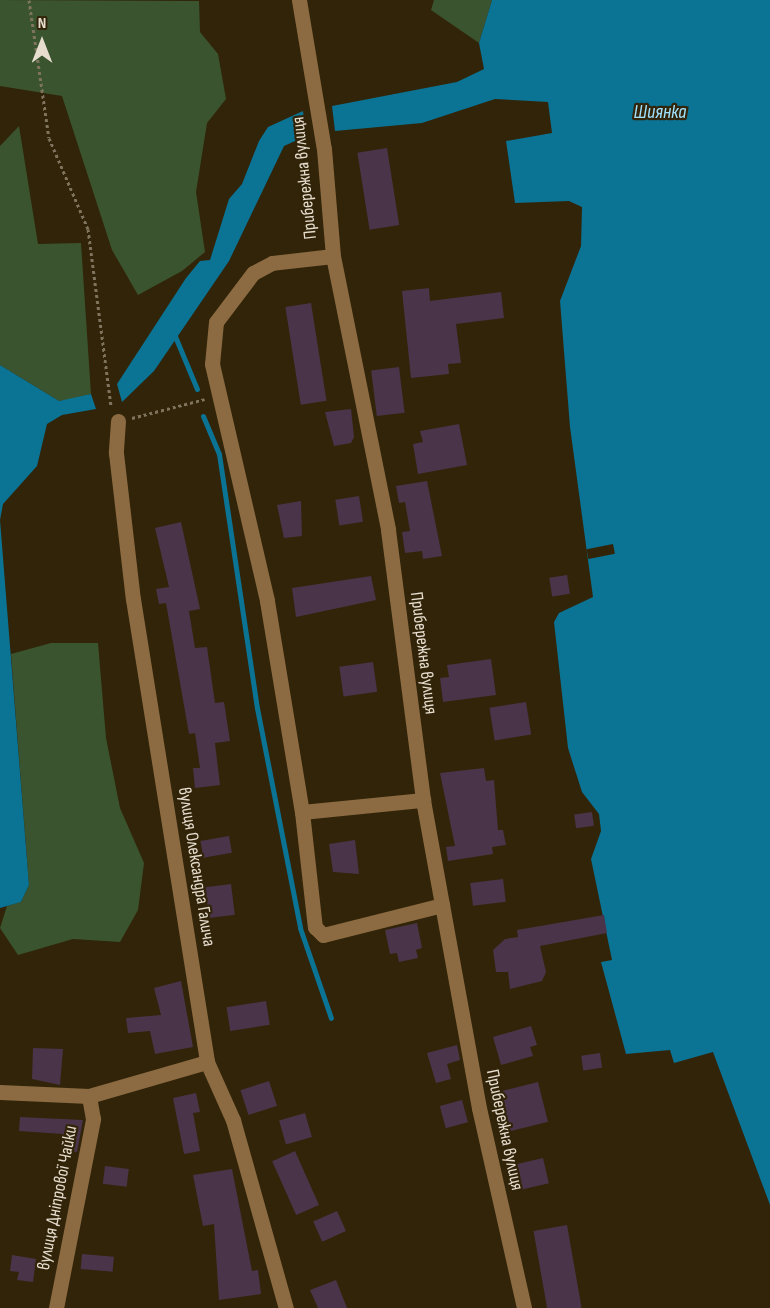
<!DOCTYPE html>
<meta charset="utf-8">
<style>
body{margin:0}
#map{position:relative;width:770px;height:1308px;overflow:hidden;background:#312409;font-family:"Sofia Sans Condensed",sans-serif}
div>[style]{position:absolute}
.green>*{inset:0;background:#3a542f}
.water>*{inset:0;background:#0b7394}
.pier>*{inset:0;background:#312409;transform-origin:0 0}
.stream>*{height:5px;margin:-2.5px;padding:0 2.5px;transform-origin:2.5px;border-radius:2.5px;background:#0b7394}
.building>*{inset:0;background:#493449;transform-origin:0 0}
.path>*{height:3px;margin-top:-1.5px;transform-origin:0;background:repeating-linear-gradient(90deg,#7f745e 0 3px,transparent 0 6px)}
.minor>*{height:15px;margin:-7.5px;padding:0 7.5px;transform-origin:7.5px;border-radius:7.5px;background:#8c6b42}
span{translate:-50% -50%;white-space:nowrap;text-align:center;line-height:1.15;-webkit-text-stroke:4.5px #312409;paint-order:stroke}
.street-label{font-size:18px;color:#e6ddce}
.water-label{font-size:20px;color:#a0e2fe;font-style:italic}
.north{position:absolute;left:12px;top:12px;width:60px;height:60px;-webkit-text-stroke:4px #312409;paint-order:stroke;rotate:0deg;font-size:16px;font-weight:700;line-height:24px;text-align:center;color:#e6ddce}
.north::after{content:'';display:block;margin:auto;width:21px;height:27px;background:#e6ddce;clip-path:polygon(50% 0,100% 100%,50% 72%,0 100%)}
</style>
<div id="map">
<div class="green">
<div style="clip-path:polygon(0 0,199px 1px,200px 32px,218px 54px,226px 99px,207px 123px,196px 192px,205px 252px,182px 271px,138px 295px,112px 250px,62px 96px,0 86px)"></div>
<div style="clip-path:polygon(434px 0,492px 0,479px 43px,431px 10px)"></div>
<div style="clip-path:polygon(19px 126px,38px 244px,81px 243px,91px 394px,69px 400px,59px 401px,0 365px,0 146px)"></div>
<div style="clip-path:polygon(51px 643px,98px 643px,106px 738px,120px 808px,144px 863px,138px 910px,120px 942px,73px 939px,18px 955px,0 928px,7px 906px,21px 902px,29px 885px,11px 654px)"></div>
</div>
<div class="water">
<div style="clip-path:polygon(492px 0,770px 0,770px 1205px,713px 1052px,674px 1063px,670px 1050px,626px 1054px,601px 962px,612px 960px,591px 859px,601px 831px,599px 814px,582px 792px,568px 748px,554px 622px,559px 613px,593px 597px,570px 427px,560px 301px,581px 246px,582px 207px,569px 201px,515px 203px,506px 141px,552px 133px,548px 102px,495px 99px,422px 123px,335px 131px,332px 106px,457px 82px,484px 69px,479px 43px)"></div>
<div style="clip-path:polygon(303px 111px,306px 136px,284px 146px,229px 261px,154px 371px,122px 402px,117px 384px,186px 278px,200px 261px,210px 260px,229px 199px,242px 184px,259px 141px,268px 127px)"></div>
<div style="clip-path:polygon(0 365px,59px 401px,91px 394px,96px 409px,62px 415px,47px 424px,37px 466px,3px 504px,0 520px,29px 885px,21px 902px,0 908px)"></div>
</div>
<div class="pier">
<div style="left:613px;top:544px;width:10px;height:27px;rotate:79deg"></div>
</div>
<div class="stream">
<div style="left:172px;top:329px;width:65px;rotate:67.4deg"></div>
<div style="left:203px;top:416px;width:41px;rotate:67.2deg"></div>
<div style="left:219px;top:454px;width:257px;rotate:81.5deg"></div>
<div style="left:257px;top:708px;width:224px;rotate:78.9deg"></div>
<div style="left:300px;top:928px;width:95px;rotate:71deg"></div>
</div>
<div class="building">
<div style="left:387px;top:148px;width:78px;height:30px;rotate:81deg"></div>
<div style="clip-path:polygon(429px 288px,430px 301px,501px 292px,504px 318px,456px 324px,461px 363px,448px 364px,449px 374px,411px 378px,402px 291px)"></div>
<div style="left:311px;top:303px;width:99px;height:26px;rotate:81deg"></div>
<div style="left:399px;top:367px;width:46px;height:28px;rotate:83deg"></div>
<div style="clip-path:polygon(351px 409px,354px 437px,351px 443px,334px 446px,325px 412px)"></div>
<div style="clip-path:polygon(459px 424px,467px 465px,418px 474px,413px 444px,423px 442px,420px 431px)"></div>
<div style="clip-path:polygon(427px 481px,442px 556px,423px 559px,422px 551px,405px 553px,402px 532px,410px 531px,405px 502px,399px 503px,396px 486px)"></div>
<div style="left:359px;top:496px;width:26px;height:24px;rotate:81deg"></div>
<div style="clip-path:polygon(301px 501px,302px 536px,284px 538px,277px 505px)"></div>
<div style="clip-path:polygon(181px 522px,200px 609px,189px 611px,195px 648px,207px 647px,215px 703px,224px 702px,230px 741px,215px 743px,220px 785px,195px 788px,193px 768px,200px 768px,195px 733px,189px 734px,166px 603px,159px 604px,156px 589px,169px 587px,155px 528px)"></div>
<div style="left:567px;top:575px;width:19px;height:18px;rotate:81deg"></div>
<div style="clip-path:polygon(371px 576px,376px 600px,296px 617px,292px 588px)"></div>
<div style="clip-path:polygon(491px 659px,496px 695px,443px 702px,440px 678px,449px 677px,447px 665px)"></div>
<div style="left:373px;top:662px;width:30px;height:34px;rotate:82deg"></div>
<div style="left:526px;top:702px;width:33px;height:37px;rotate:81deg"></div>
<div style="clip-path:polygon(484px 768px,486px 781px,494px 780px,498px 830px,503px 830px,506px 845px,492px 847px,493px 854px,448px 861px,446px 847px,455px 846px,440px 773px)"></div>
<div style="left:592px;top:812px;width:14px;height:18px;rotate:82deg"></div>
<div style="left:229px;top:836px;width:17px;height:29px;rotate:80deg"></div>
<div style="clip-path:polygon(355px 840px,359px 874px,333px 872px,329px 844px)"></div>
<div style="left:503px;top:879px;width:23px;height:33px;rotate:83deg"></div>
<div style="left:231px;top:884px;width:31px;height:26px;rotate:83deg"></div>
<div style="clip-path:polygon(604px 915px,607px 933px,540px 946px,546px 972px,542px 981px,510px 989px,508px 972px,496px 972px,493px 950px,505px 939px,518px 937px,517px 930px)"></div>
<div style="clip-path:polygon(417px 923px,422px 948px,416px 950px,418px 958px,399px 962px,397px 953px,390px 954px,385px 930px)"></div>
<div style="clip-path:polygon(181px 981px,193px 1047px,155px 1054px,150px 1031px,128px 1033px,126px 1018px,161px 1015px,154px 988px)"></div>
<div style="left:266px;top:1001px;width:24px;height:40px;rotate:81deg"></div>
<div style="clip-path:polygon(531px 1026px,537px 1045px,530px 1047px,533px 1056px,501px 1065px,493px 1037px)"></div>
<div style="clip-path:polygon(457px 1045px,460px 1060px,447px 1064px,451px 1079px,436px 1083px,427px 1053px)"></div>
<div style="clip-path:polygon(33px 1048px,63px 1049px,60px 1085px,32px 1079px)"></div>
<div style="left:600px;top:1053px;width:15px;height:19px;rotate:82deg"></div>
<div style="left:269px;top:1081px;width:26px;height:30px;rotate:72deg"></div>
<div style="left:538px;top:1082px;width:41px;height:50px;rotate:76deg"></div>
<div style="clip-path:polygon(196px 1093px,200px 1112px,193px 1113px,200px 1151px,184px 1154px,173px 1098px)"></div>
<div style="left:462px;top:1100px;width:23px;height:23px;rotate:75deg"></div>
<div style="left:305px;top:1113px;width:25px;height:27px;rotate:74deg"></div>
<div style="clip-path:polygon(20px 1117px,83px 1120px,77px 1152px,61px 1150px,63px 1134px,19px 1131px)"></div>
<div style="left:295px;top:1151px;width:59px;height:25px;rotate:66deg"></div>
<div style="left:543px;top:1158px;width:26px;height:33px;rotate:77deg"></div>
<div style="left:105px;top:1166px;width:24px;height:18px;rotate:7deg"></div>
<div style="clip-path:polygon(232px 1169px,252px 1271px,258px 1270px,261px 1294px,219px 1300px,214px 1224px,203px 1226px,193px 1175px)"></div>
<div style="left:337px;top:1211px;width:22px;height:26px;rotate:66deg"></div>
<div style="left:567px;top:1225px;width:84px;height:34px;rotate:80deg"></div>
<div style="left:82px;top:1254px;width:32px;height:15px;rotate:5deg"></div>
<div style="clip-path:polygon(12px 1255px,36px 1259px,33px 1282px,17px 1280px,19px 1272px,10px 1271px)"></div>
<div style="clip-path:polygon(336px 1280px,347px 1308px,318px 1308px,310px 1290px)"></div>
</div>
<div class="path">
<div style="left:29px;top:0;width:139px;rotate:81.8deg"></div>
<div style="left:49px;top:138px;width:99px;rotate:66.8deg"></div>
<div style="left:88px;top:229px;width:179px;rotate:82.6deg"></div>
<div style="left:132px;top:418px;width:75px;rotate:-14.6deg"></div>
</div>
<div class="minor">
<div style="left:299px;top:0;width:151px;rotate:80.5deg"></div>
<div style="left:324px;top:149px;width:107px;rotate:85.2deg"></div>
<div style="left:333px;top:256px;width:279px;rotate:78.6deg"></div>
<div style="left:388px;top:530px;width:272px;rotate:82.6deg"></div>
<div style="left:423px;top:800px;width:313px;rotate:79.7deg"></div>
<div style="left:479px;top:1108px;width:205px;rotate:77.3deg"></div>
<div style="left:333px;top:256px;width:61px;rotate:173.5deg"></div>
<div style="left:272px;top:263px;width:21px;rotate:152deg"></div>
<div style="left:253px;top:273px;width:61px;rotate:127.1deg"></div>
<div style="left:216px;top:322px;width:42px;rotate:95.4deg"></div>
<div style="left:212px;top:364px;width:243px;rotate:76.9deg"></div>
<div style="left:267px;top:601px;width:214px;rotate:80.6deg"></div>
<div style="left:302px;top:812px;width:122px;rotate:-5.7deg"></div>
<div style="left:118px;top:421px;width:32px;rotate:94deg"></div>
<div style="left:116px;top:453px;width:147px;rotate:83.4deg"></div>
<div style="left:133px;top:599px;width:469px;rotate:80.9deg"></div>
<div style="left:207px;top:1062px;width:64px;rotate:65.9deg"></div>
<div style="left:233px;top:1120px;width:195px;rotate:74.3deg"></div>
<div style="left:302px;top:812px;width:116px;rotate:83.6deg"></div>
<div style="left:315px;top:927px;width:11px;rotate:45deg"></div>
<div style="left:323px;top:935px;width:123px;rotate:-14.1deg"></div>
<div style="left:0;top:1092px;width:89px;rotate:2.6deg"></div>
<div style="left:89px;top:1096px;width:123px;rotate:-16.1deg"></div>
<div style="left:56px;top:1308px;width:193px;rotate:-78.9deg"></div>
<div style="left:93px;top:1119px;width:23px;rotate:-100deg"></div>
</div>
<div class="street-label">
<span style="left:305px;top:178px;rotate:-96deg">Прибережна вулиця</span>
<span style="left:423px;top:653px;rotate:83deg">Прибережна вулиця</span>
<span style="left:196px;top:867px;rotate:81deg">вулиця Олександра Галича</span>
<span style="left:504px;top:1130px;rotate:78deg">Прибережна вулиця</span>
<span style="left:58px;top:1198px;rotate:-79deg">вулиця Дніпрової Чайки</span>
</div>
<div class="water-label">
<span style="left:660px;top:112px">Шиянка</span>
</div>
<div class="north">N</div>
</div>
